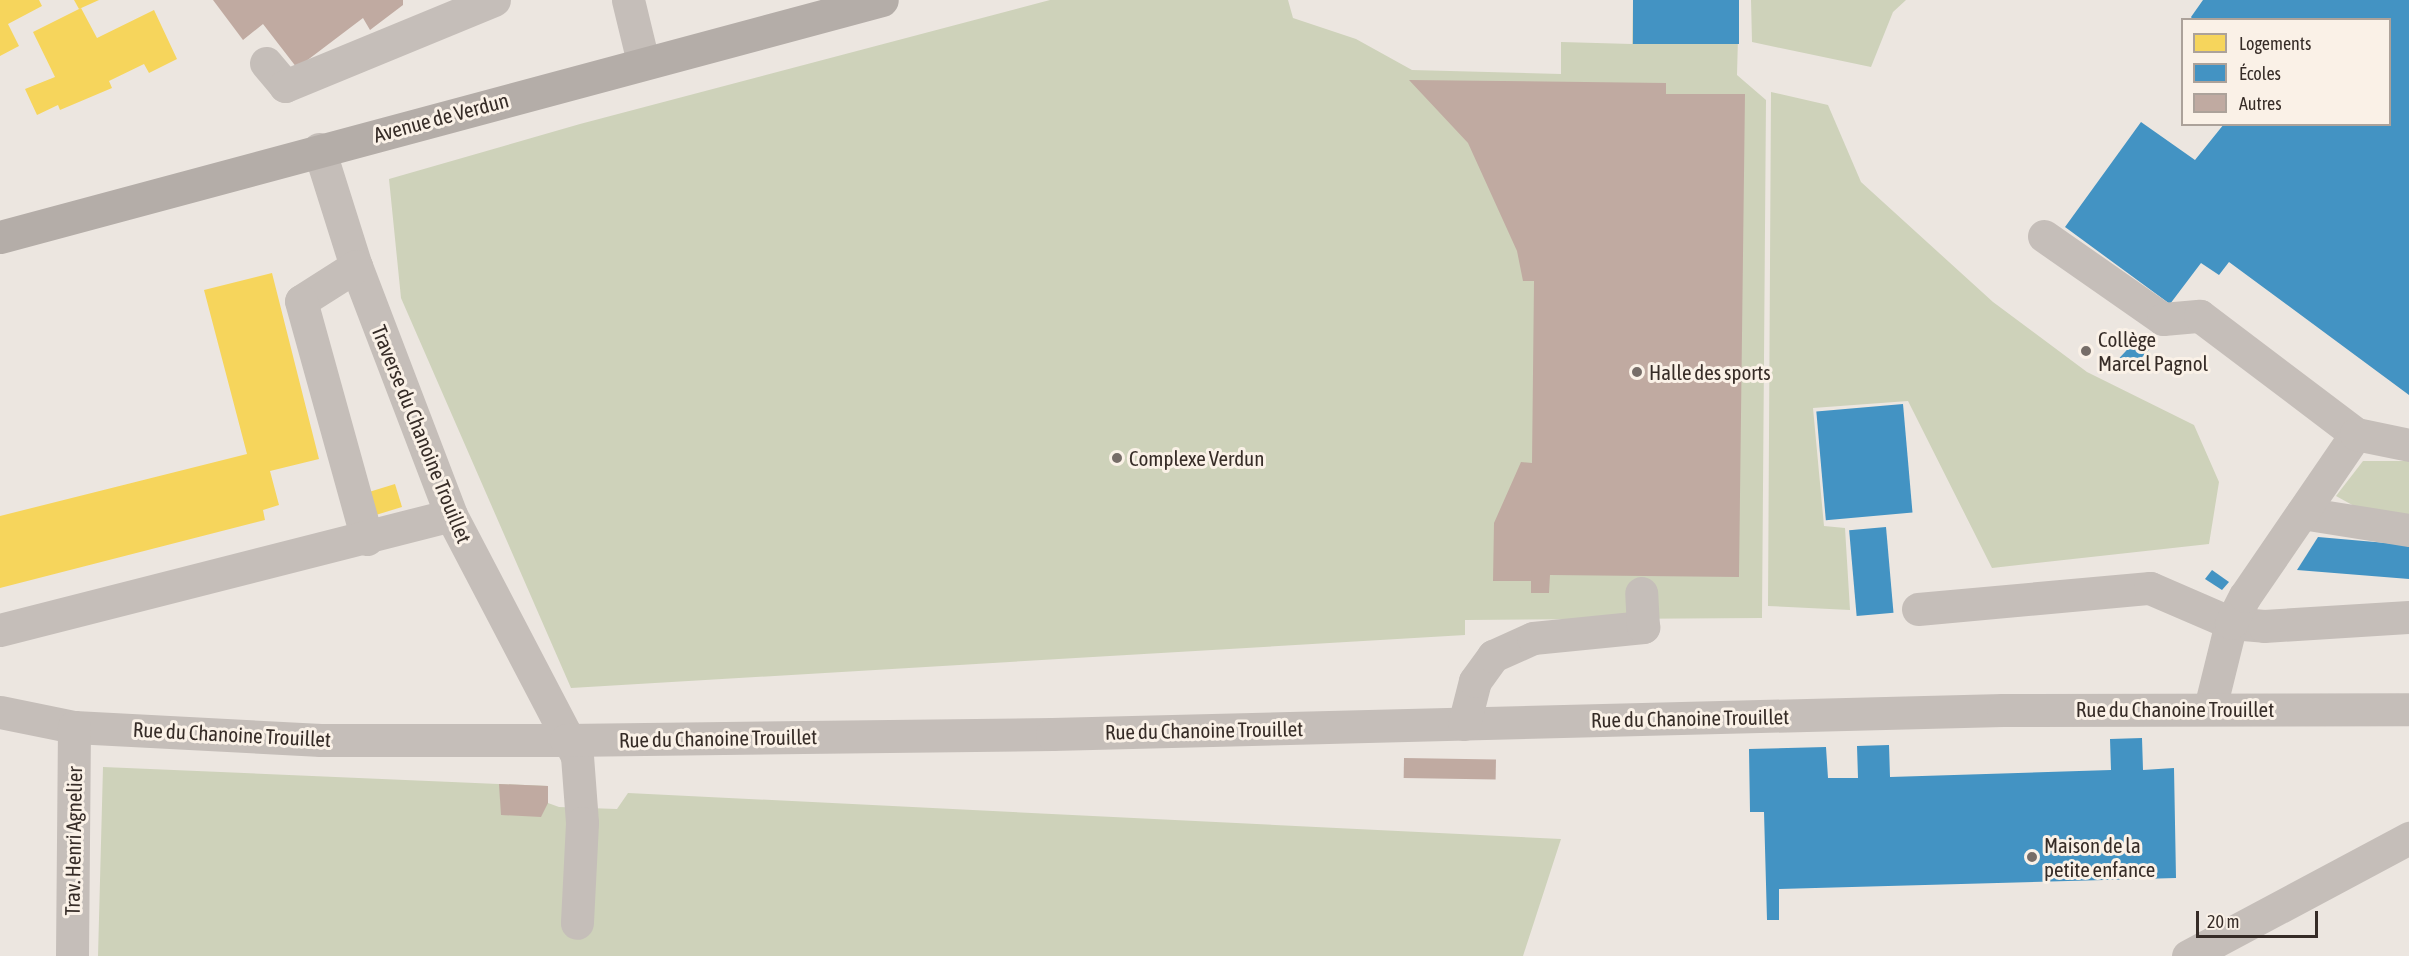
<!DOCTYPE html>
<meta charset="utf-8">
<style>
body{margin:0}
#map{position:relative;width:2409px;height:956px;overflow:hidden;background:#ece6e0;font-family:"Asap Condensed",sans-serif}
div>[style]{position:absolute}
.green>*{inset:0;background:#ced2ba}
.homes>*{inset:0;background:#f6d55c;transform-origin:0 0}
.schools>*{inset:0;background:#4393c3;transform-origin:0 0}
.building>*{inset:0;background:#c0aaa1;transform-origin:0 0}
.minor>*{height:33px;margin:-16.5px;padding:0 16.5px;transform-origin:16.5px;border-radius:16.5px;background:#c5beb9}
.major>*{height:33px;margin:-16.5px;padding:0 16.5px;transform-origin:16.5px;border-radius:16.5px;background:#b4ada8}
.dots>*{width:16px;height:16px;translate:-50% -50%;box-sizing:border-box;border:3px solid #faf1e7;border-radius:50%}
span{translate:-50% -50%;white-space:nowrap;text-align:center;line-height:1.15;-webkit-text-stroke:6px #faf1e7;paint-order:stroke}
.street-label{font-size:21px;color:#362c27}
.poi-label{font-size:21px;color:#362c27}
.left{translate:0 -50%;text-align:left}
.legend{position:absolute;left:2181px;top:18px;width:210px;height:108px;box-sizing:border-box;background:#faf1e7;border:2px solid #aca29a;margin:0;padding:8px 10px;list-style:none;font-size:18px;color:#362c27}
.legend li{display:flex;align-items:center;gap:12px;height:30px}
.legend b{width:30px;border:2px solid #aca29a}
.scale{position:absolute;left:2196px;top:911px;width:122px;height:27px;box-sizing:border-box;border:3px solid #362c27;border-top:0;padding-left:8px;font-size:18px;line-height:21px;white-space:nowrap;color:#362c27;-webkit-text-stroke:4px #faf1e7;paint-order:stroke}
</style>
<div id="map">
<div class="green">
<div style="clip-path:polygon(1050px 0,1288px 0,1293px 18px,1356px 39px,1412px 70px,1561px 74px,1561px 42px,1632px 44px,1633px 0,1739px 0,1737px 75px,1766px 100px,1762px 618px,1465px 620px,1465px 635px,571px 688px,401px 298px,389px 179px,580px 124px)"></div>
<div style="clip-path:polygon(1751px 0,1906px 0,1893px 12px,1871px 67px,1752px 42px)"></div>
<div style="clip-path:polygon(1771px 92px,1828px 105px,1861px 182px,1993px 302px,2087px 372px,2194px 425px,2219px 482px,2209px 544px,1992px 568px,1908px 401px,1813px 408px,1824px 526px,1845px 528px,1850px 610px,1768px 606px)"></div>
<div style="clip-path:polygon(2363px 461px,2409px 461px,2409px 518px,2374px 517px,2336px 496px)"></div>
<div style="clip-path:polygon(103px 767px,548px 786px,548px 803px,559px 807px,617px 809px,628px 793px,1561px 839px,1523px 956px,98px 956px)"></div>
</div>
<div class="homes">
<div style="clip-path:polygon(0 0,39px 0,42px 6px,8px 24px,19px 46px,0 56px)"></div>
<div style="clip-path:polygon(74px 0,99px 0,79px 9px)"></div>
<div style="clip-path:polygon(81px 8px,97px 38px,154px 10px,177px 59px,149px 73px,144px 64px,109px 81px,112px 88px,60px 110px,58px 105px,37px 115px,25px 89px,55px 77px,33px 32px)"></div>
<div style="clip-path:polygon(272px 273px,319px 459px,270px 471px,279px 505px,263px 510px,265px 520px,0 588px,0 516px,247px 454px,204px 290px)"></div>
<div style="left:395px;top:484px;width:24px;height:29px;rotate:73deg"></div>
</div>
<div class="schools">
<div style="left:1633px;top:0;width:106px;height:44px"></div>
<div style="clip-path:polygon(2203px 0,2409px 0,2409px 395px,2229px 262px,2219px 275px,2201px 263px,2170px 304px,2065px 227px,2141px 122px,2195px 160px,2224px 124px,2390px 124px,2390px 20px,2193px 20px,2191px 17px)"></div>
<div style="left:2138px;top:338px;width:16px;height:30px;rotate:43deg"></div>
<div style="left:1903px;top:404px;width:109px;height:87px;rotate:85deg"></div>
<div style="left:1886px;top:527px;width:86px;height:37px;rotate:85deg"></div>
<div style="clip-path:polygon(2318px 537px,2409px 545px,2409px 579px,2297px 570px)"></div>
<div style="clip-path:polygon(2212px 570px,2229px 582px,2222px 590px,2205px 579px)"></div>
<div style="clip-path:polygon(2142px 738px,2143px 770px,2174px 768px,2176px 878px,1779px 889px,1779px 920px,1767px 920px,1764px 812px,1750px 812px,1749px 749px,1826px 747px,1828px 778px,1858px 778px,1857px 746px,1889px 745px,1890px 777px,2111px 770px,2110px 739px)"></div>
</div>
<div class="building">
<div style="clip-path:polygon(213px 0,403px 0,403px 5px,370px 30px,363px 18px,297px 68px,263px 24px,243px 40px)"></div>
<div style="clip-path:polygon(1409px 80px,1666px 83px,1666px 94px,1745px 94px,1739px 577px,1550px 575px,1549px 593px,1531px 593px,1531px 581px,1493px 581px,1494px 523px,1521px 462px,1532px 463px,1534px 281px,1523px 281px,1517px 251px,1468px 143px)"></div>
<div style="left:1404px;top:758px;width:92px;height:20px;rotate:1deg"></div>
<div style="clip-path:polygon(499px 784px,548px 786px,548px 803px,541px 817px,501px 815px)"></div>
</div>
<div class="minor">
<div style="left:628px;top:0;width:64px;rotate:76.4deg"></div>
<div style="left:266px;top:63px;width:30px;rotate:50deg"></div>
<div style="left:285px;top:86px;width:226px;rotate:-22.4deg"></div>
<div style="left:319px;top:149px;width:123px;rotate:72.5deg"></div>
<div style="left:356px;top:266px;width:267px;rotate:69.1deg"></div>
<div style="left:451px;top:515px;width:272px;rotate:62.4deg"></div>
<div style="left:577px;top:756px;width:67px;rotate:85.7deg"></div>
<div style="left:582px;top:823px;width:100px;rotate:92.9deg"></div>
<div style="left:2044px;top:236px;width:145px;rotate:34.9deg"></div>
<div style="left:2163px;top:319px;width:37px;rotate:-5deg"></div>
<div style="left:2200px;top:316px;width:196px;rotate:37.1deg"></div>
<div style="left:356px;top:266px;width:65px;rotate:147.5deg"></div>
<div style="left:301px;top:301px;width:247px;rotate:74.5deg"></div>
<div style="left:2302px;top:513px;width:108px;rotate:9deg"></div>
<div style="left:1918px;top:609px;width:233px;rotate:-5.2deg"></div>
<div style="left:2150px;top:588px;width:88px;rotate:23.4deg"></div>
<div style="left:2231px;top:623px;width:33px;rotate:5deg"></div>
<div style="left:2264px;top:626px;width:145px;rotate:-3.6deg"></div>
<div style="left:0;top:630px;width:465px;rotate:-14.3deg"></div>
<div style="left:2210px;top:708px;width:88px;rotate:-76.1deg"></div>
<div style="left:2231px;top:623px;width:30px;rotate:-63deg"></div>
<div style="left:2245px;top:596px;width:196px;rotate:-55.6deg"></div>
<div style="left:2356px;top:434px;width:54px;rotate:11.7deg"></div>
<div style="left:0;top:712px;width:76px;rotate:11.5deg"></div>
<div style="left:74px;top:727px;width:247px;rotate:3deg"></div>
<div style="left:321px;top:740px;width:245px"></div>
<div style="left:566px;top:740px;width:486px;rotate:-0.7deg"></div>
<div style="left:1052px;top:734px;width:951px;rotate:-1.45deg"></div>
<div style="left:2003px;top:710px;width:406px;rotate:-0.1deg"></div>
<div style="left:1464px;top:724px;width:44px;rotate:-75.7deg"></div>
<div style="left:1475px;top:681px;width:31px;rotate:-54deg"></div>
<div style="left:1493px;top:656px;width:44px;rotate:-24.2deg"></div>
<div style="left:1533px;top:638px;width:111px;rotate:-5.7deg"></div>
<div style="left:1643px;top:627px;width:34px;rotate:-93deg"></div>
<div style="left:72px;top:956px;width:229px;rotate:-89.5deg"></div>
<div style="left:2188px;top:956px;width:251px;rotate:-28.1deg"></div>
</div>
<div class="major">
<div style="left:0;top:237px;width:913px;rotate:-15.04deg"></div>
</div>
<div class="dots">
<div style="left:2086px;top:351px;background:#766d68"></div>
<div style="left:1637px;top:372px;background:#766d68"></div>
<div style="left:1117px;top:458px;background:#766d68"></div>
<div style="left:2032px;top:857px;background:#766d68"></div>
</div>
<div class="street-label">
<span style="left:441px;top:117px;rotate:-15deg">Avenue de Verdun</span>
<span style="left:422px;top:434px;rotate:68deg">Traverse du Chanoine Trouillet</span>
<span style="left:2175px;top:709px">Rue du Chanoine Trouillet</span>
<span style="left:1690px;top:718px;rotate:-1deg">Rue du Chanoine Trouillet</span>
<span style="left:1204px;top:730px;rotate:-1deg">Rue du Chanoine Trouillet</span>
<span style="left:232px;top:734px;rotate:3deg">Rue du Chanoine Trouillet</span>
<span style="left:718px;top:738px;rotate:-1deg">Rue du Chanoine Trouillet</span>
<span style="left:73px;top:841px;rotate:-89deg">Trav. Henri Agnelier</span>
</div>
<div class="poi-label">
<span class="left" style="left:2098px;top:351px">Collège<br>Marcel Pagnol</span>
<span class="left" style="left:1649px;top:372px">Halle des sports</span>
<span class="left" style="left:1129px;top:458px">Complexe Verdun</span>
<span class="left" style="left:2044px;top:857px">Maison de la<br>petite enfance</span>
</div>
<ul class="legend">
<li><b style="height:16px;background:#f6d55c"></b>Logements</li>
<li><b style="height:16px;background:#4393c3"></b>Écoles</li>
<li><b style="height:16px;background:#c0aaa1"></b>Autres</li>
</ul>
<div class="scale">20 m</div>
</div>
